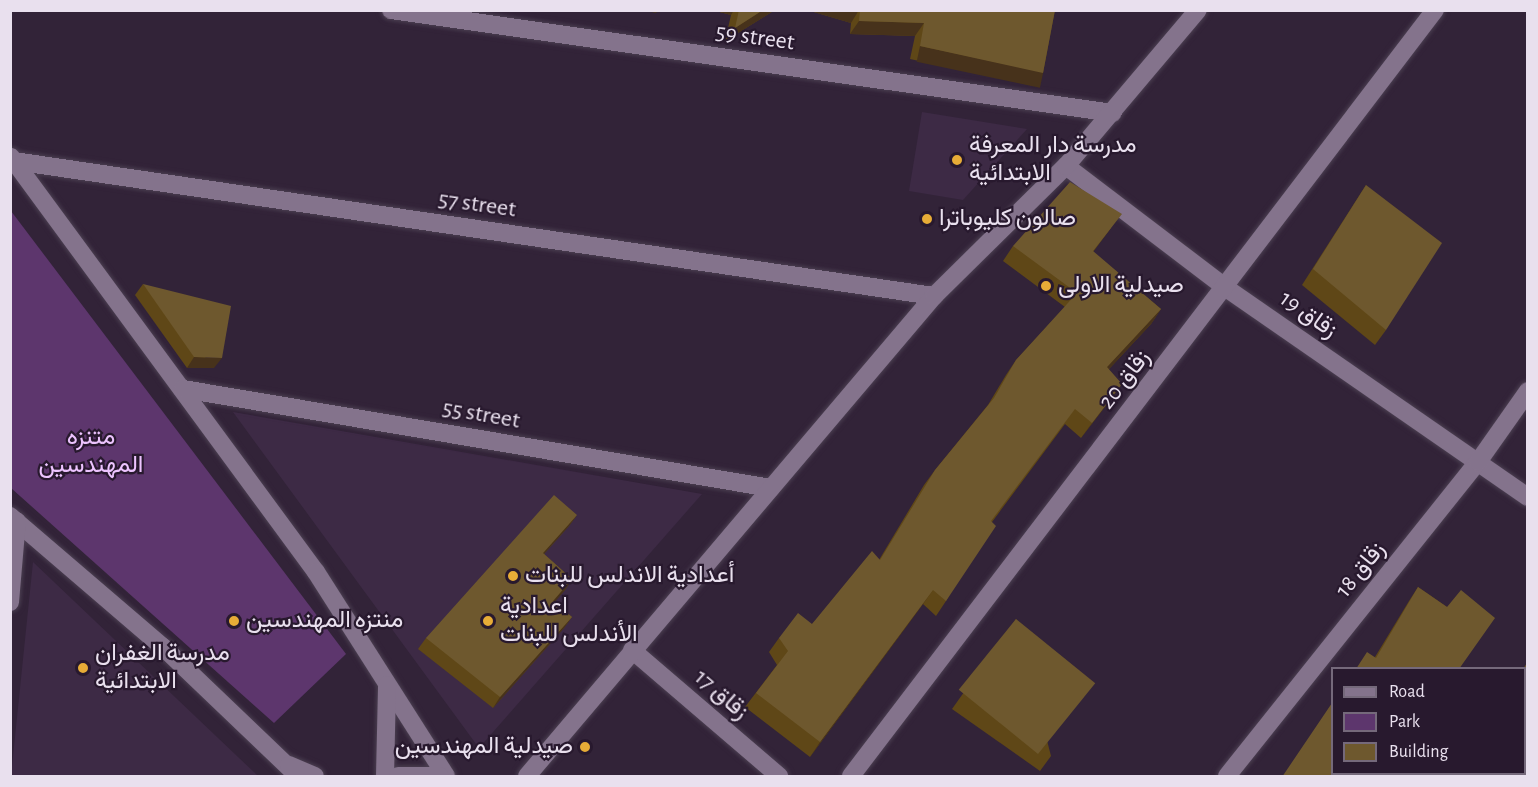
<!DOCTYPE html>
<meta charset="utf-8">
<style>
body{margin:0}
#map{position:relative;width:1538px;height:787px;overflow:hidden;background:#322338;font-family:"Alegreya Sans",Vazirmatn,sans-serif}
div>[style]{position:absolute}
.built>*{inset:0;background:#3d2a45}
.green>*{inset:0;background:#5d366d}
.roads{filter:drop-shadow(0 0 2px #4b3f51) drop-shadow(0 0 2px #4b3f51)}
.minor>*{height:18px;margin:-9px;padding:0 9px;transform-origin:9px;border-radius:9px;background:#84738c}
.wall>*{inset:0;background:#5f4717;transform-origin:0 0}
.shaded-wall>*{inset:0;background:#47321b;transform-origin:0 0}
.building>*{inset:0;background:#6e582e;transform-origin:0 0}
.dots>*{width:16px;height:16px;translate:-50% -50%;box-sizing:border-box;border:3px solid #28192e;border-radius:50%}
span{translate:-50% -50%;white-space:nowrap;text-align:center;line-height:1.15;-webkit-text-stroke:4.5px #28192e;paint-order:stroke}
.street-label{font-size:24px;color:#e9e0ee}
.poi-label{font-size:24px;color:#e9e0ee}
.left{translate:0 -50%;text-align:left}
.right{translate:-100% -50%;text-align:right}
.park-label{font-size:24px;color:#edc4ff}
.frame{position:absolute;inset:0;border:12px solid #e9e0ee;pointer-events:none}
.legend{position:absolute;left:1331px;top:667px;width:195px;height:108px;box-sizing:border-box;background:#28192e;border:2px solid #75697b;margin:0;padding:8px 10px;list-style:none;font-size:18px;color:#e9e0ee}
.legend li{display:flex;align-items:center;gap:12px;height:30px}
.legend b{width:30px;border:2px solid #75697b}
</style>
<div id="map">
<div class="built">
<div style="clip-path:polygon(922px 112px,1027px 129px,963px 200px,909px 191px)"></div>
<div style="clip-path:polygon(233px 412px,702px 494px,479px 748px)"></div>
<div style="clip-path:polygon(33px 562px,258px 776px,11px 776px)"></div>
</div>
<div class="green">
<div style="clip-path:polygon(11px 211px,346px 654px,274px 723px,11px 488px)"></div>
</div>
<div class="roads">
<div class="minor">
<div style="left:391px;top:10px;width:729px;rotate:8.12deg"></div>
<div style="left:11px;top:157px;width:515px;rotate:53.69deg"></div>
<div style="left:316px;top:572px;width:242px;rotate:57.5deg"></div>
<div style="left:14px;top:161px;width:930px;rotate:8.35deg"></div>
<div style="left:1066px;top:166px;width:201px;rotate:37.3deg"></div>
<div style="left:1226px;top:288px;width:367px;rotate:34.7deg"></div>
<div style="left:183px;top:389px;width:596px;rotate:9.56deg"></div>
<div style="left:10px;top:516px;width:201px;rotate:40.6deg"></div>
<div style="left:163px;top:647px;width:187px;rotate:43.7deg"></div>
<div style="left:10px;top:602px;width:81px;rotate:-85.1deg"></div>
<div style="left:632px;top:650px;width:194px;rotate:40.6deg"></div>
<div style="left:289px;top:765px;width:28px;rotate:23deg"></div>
<div style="left:385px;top:776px;width:91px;rotate:-88.7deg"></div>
<div style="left:398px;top:776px;width:42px"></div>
<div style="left:527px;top:776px;width:629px;rotate:-49.7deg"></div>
<div style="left:934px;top:296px;width:185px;rotate:-44.6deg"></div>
<div style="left:1066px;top:166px;width:204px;rotate:-49.8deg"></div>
<div style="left:851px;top:776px;width:963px;rotate:-52.68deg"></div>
<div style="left:1227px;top:776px;width:402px;rotate:-51.4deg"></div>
<div style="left:1478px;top:462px;width:87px;rotate:-54.8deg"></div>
</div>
</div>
<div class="wall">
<div style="clip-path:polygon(712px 10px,775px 10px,725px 41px,731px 15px)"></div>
<div style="clip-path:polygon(807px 10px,1055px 10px,1043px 73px,1034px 86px,910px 59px,915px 36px,850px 34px,851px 23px)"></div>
<div style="clip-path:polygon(1366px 185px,1386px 330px,1375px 345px,1302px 285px)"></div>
<div style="clip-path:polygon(1111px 228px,1093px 252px,1161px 309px,1151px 324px,1109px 369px,1111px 399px,1081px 438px,1065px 424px,992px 522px,946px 601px,936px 616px,923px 604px,810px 757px,745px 707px,777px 665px,769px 652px,779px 638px,812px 624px,879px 560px,924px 485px,935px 470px,988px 405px,1006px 375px,1016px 360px,1065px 307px,1003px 261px,1013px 246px)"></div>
<div style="clip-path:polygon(143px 284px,214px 368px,187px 368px,135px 295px)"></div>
<div style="clip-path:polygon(577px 515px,569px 526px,544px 554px,572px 579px,565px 590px,554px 602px,572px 617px,564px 628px,493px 708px,418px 649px,426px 638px)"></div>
<div style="clip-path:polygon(1418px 587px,1447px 607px,1495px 618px,1356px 669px,1375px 657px,1409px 601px)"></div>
<div style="clip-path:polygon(1016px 619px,1051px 756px,1040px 771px,952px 709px)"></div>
<div style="clip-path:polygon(1527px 664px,1527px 777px,1509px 777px,1504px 774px,1524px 774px,1524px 669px)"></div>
<div style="left:1366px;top:774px;width:98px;height:4px"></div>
</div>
<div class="shaded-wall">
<div style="clip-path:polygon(643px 10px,658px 10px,656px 13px)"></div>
<div style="clip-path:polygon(712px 10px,734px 10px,731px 15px)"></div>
<div style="clip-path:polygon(763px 10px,775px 10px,725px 41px,735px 28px)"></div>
<div style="clip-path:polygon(807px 10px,859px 10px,851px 23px)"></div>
<div style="clip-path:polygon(859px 21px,924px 23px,915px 36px,850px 34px)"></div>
<div style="left:920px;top:46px;width:126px;height:16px;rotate:12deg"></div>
<div style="clip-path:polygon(1161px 309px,1151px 324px,1097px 382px,1107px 367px)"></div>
<div style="clip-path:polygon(194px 357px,222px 358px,214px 368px,187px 368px)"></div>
<div style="clip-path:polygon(1122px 384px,1111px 399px,1081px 438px,1092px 423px)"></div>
<div style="clip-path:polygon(577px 515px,569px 526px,535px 564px,543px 553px)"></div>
<div style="clip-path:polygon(572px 579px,565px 590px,546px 612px,553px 601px)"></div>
<div style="clip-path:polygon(933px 590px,923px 604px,810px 757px,820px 742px)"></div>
<div style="clip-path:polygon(572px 617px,564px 628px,493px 708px,500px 697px)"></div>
</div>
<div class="building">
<div style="clip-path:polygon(739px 10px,763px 10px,735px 28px)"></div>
<div style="clip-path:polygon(860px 10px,1055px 10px,1043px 73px,920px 46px,924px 23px,859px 21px)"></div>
<div style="clip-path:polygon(1070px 182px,1122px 214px,1093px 251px,1161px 309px,1107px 367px,1122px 384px,1092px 423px,1075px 409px,991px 521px,996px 526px,946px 601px,933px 590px,820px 742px,756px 693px,788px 651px,779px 638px,798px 613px,812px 624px,872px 551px,880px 560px,935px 470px,994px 398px,1016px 360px,1077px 293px,1013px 246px)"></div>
<div style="clip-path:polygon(1366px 185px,1442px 243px,1386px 330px,1313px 269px)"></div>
<div style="clip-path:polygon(143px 284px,231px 306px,222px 358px,194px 357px)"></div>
<div style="clip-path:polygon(554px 495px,577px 515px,543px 553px,572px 579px,553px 601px,572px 617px,500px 697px,426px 638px)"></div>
<div style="clip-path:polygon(1418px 587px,1447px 607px,1461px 590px,1495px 618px,1459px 669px,1356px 669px,1367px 652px,1376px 658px)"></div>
<div style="left:1016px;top:619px;width:102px;height:91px;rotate:39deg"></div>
<div style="clip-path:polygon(1527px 663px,1527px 766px,1524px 764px,1524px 669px,1523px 669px)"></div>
<div style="clip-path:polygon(1332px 703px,1332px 774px,1350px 774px,1349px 777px,1282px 777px)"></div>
<div style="left:1391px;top:774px;width:73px;height:4px"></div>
</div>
<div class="dots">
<div style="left:957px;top:160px;background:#e7ac37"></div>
<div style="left:927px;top:219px;background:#e7ac37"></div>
<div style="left:1046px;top:286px;background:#e7ac37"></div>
<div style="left:513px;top:576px;background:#e7ac37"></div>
<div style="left:234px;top:621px;background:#e7ac37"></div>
<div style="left:488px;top:621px;background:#e7ac37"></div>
<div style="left:83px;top:668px;background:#e7ac37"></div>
<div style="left:585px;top:747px;background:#e7ac37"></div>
</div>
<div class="street-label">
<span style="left:755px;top:38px;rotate:8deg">59 street</span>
<span style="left:477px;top:205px;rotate:8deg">57 street</span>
<span style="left:1308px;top:315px;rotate:35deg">زقاق 19</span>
<span style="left:1125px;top:380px;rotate:-52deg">زقاق 20</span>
<span style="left:481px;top:415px;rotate:10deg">55 street</span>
<span style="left:1361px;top:570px;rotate:-51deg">زقاق 18</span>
<span style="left:721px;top:695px;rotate:41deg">زقاق 17</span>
</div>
<div class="poi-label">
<span class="left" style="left:969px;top:160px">مدرسة دار المعرفة<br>الابتدائية</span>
<span class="left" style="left:939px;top:219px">صالون كليوباترا</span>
<span class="left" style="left:1058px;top:286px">صيدلية الاولى</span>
<span class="left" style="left:525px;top:576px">أعدادية الاندلس للبنات</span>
<span class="left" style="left:500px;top:621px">اعدادية<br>الأندلس للبنات</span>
<span class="left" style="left:246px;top:621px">منتزه المهندسين</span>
<span class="left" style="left:95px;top:668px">مدرسة الغفران<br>الابتدائية</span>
<span class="right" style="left:573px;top:747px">صيدلية المهندسين</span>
</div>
<div class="park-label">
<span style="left:91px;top:452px">متنزه<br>المهندسين</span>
</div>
<div class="frame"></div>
<ul class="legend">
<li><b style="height:8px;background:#84738c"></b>Road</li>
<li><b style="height:16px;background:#5d366d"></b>Park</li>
<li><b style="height:16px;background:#6e582e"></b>Building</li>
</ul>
</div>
